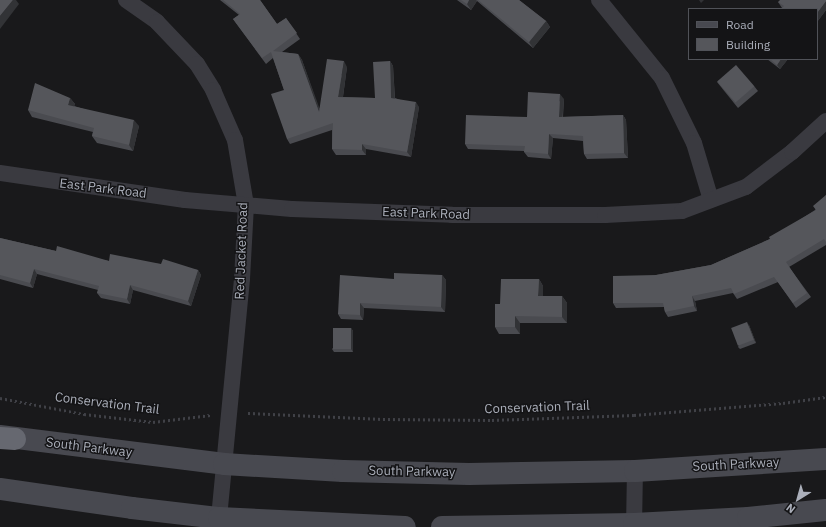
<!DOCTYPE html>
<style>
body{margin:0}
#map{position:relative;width:826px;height:527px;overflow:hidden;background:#19191b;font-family:"IBM Plex Sans",sans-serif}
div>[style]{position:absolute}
.path>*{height:2.5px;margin-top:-1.25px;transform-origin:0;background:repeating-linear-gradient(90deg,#404147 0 2px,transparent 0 5px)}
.street>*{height:16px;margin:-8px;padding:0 8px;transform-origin:8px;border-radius:8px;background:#3a3a40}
.secondary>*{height:22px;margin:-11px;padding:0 11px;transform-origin:11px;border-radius:11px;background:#484950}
.highway>*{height:22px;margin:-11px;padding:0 11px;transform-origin:11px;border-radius:11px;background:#666870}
.wall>*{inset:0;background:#4a4b50}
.shaded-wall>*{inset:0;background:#323336}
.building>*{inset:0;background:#55565b;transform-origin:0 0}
span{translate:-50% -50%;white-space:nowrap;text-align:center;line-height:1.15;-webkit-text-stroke:3px #141416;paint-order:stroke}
.street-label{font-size:13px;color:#abafba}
.legend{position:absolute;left:688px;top:8px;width:130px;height:52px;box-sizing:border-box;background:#141416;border:1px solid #505258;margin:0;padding:5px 7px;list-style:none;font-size:12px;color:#abafba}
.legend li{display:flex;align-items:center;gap:8px;height:20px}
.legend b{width:20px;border:1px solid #505258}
.north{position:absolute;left:778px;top:479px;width:40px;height:40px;-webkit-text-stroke:3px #141416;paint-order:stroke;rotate:217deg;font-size:11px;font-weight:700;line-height:16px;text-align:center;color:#abafba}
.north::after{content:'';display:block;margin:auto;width:14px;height:18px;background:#abafba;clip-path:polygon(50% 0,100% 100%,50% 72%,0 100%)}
</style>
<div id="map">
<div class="path">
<div style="left:0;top:398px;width:86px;rotate:10.8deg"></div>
<div style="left:84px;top:414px;width:69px;rotate:6.6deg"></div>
<div style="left:153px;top:422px;width:58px;rotate:-6.9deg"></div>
<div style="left:248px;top:413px;width:135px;rotate:2.5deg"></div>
<div style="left:383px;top:419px;width:109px;rotate:0.5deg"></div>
<div style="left:492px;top:420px;width:142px;rotate:-2deg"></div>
<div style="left:634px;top:415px;width:149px;rotate:-4.6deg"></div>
<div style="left:783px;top:403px;width:43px;rotate:-7.9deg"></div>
</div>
<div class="street">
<div style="left:126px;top:0;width:38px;rotate:35deg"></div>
<div style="left:157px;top:22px;width:58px;rotate:46.4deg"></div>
<div style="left:197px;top:64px;width:31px;rotate:58deg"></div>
<div style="left:213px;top:90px;width:55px;rotate:66.3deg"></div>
<div style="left:235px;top:140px;width:66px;rotate:80.4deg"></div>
<div style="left:246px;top:205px;width:74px;rotate:93.1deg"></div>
<div style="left:242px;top:279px;width:240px;rotate:95.5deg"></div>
<div style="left:599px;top:0;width:100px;rotate:51.1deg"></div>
<div style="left:662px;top:78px;width:72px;rotate:63.8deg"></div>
<div style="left:694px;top:143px;width:59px;rotate:73.4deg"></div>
<div style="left:0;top:173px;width:187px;rotate:8.3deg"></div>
<div style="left:185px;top:200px;width:107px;rotate:4.8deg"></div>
<div style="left:292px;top:209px;width:160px;rotate:2.1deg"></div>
<div style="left:452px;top:215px;width:153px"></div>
<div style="left:605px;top:215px;width:77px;rotate:-3deg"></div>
<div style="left:682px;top:211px;width:68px;rotate:-20.6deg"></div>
<div style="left:746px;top:187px;width:58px;rotate:-37.3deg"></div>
<div style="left:792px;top:152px;width:46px;rotate:-42.4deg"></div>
<div style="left:634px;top:527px;width:56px;rotate:-89deg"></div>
</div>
<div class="secondary">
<div style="left:0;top:436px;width:226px;rotate:7.1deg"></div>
<div style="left:224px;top:464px;width:119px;rotate:3.4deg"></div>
<div style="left:343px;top:471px;width:126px;rotate:1.4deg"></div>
<div style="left:469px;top:474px;width:166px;rotate:-1deg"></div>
<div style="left:635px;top:471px;width:191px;rotate:-3.6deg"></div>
<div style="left:0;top:489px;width:133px;rotate:8.2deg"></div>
<div style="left:132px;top:508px;width:88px;rotate:6.6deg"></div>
<div style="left:219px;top:518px;width:186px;rotate:2.8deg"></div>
<div style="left:442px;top:527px;width:192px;rotate:-0.9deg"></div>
<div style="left:634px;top:524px;width:114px;rotate:-3deg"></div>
<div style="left:748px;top:518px;width:78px;rotate:-5.9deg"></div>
</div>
<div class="highway">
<div style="left:0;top:438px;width:15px;rotate:4deg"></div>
</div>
<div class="wall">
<div style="clip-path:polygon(220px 0,260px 0,277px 24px,286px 18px,300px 39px,282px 52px,298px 54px,302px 60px,319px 109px,347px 67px,343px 97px,375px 98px,390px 61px,393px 66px,395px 98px,419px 107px,411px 157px,366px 149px,366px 155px,336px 155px,332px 149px,332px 130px,290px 144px,287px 139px,284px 90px,273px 58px,266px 64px,233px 19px,239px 15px)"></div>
<div style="clip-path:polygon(457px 0,519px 0,546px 21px,550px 27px,533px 48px,477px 1px,471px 10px)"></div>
<div style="clip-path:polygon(826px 0,826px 10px,817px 22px,817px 9px,782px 8px,778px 2px)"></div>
<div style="clip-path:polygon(767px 59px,788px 59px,780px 69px)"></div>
<div style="clip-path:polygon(717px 82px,754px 86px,758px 91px,738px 108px)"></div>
<div style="clip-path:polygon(70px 98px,75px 104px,74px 106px,139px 126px,133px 151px,97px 143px,92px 136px,93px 132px,32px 117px,28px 110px)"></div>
<div style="clip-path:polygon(564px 99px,563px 117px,623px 115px,626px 120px,628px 158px,587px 159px,584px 154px,583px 141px,553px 138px,551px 159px,528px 157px,524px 152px,524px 151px,468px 149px,465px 144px,527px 117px)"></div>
<div style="clip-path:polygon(826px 195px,826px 245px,789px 267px,811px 297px,796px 308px,778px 282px,737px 299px,733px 293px,695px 301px,697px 311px,668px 317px,665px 312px,664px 307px,616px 308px,613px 303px,656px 275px,711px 265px,770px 239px,815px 210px)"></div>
<div style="clip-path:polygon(0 238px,56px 251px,109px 261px,161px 264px,198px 270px,201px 275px,191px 306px,133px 290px,130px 304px,101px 298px,97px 293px,98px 290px,37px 274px,33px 288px,0 279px)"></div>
<div style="clip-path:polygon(442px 275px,446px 280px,445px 312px,364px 308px,363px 320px,341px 319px,338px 314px,394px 279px)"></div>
<div style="clip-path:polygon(539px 279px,543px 286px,543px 296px,562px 296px,567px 303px,567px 323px,520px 323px,520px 334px,499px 334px,495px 327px,500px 304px)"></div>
<div style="clip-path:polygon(749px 325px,756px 343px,740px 349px,738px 347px)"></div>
<div style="clip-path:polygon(351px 328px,353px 331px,353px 352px,334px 352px,332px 349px)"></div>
</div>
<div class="shaded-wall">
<div style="clip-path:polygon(13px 0,16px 0,19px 4px,0 29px,0 16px)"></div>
<div style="clip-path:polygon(469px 0,476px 0,477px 1px,471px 10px,467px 4px)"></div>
<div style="clip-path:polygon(699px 0,704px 0,701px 3px)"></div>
<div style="clip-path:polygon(826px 1px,826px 10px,817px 22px,817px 13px)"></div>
<div style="clip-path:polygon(546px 21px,550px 27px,533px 48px,529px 42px)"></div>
<div style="clip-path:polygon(298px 54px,302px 60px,323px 118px,319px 112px)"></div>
<div style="clip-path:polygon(781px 59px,788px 59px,780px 69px,777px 65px)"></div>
<div style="clip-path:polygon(344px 61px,347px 67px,342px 103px,338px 97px)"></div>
<div style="clip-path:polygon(390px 61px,393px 66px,395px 103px,391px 98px)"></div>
<div style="clip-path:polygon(560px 94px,564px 99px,562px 122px,559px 117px)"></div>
<div style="clip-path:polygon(70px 98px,75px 104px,73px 111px,68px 105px)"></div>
<div style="clip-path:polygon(416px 102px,419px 107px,411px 157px,407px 152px)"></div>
<div style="clip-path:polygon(623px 115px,626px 120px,628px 158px,624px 153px)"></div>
<div style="clip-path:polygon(134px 120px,139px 126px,133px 151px,129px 145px)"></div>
<div style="clip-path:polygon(549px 134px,553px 138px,551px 159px,548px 154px)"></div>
<div style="clip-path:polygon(362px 144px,366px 149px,366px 155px,362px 150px)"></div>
<div style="clip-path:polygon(34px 269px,37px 274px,33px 288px,30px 283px)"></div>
<div style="clip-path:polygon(198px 270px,201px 275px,191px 306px,188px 301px)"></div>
<div style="clip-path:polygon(442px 275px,446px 280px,445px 312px,441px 307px)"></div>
<div style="clip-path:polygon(539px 279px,543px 286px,543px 303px,538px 296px)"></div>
<div style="clip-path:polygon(130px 285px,133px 290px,130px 304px,127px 299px)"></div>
<div style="clip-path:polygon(562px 296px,567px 303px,567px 323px,562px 317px)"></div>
<div style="clip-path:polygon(692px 296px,695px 301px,697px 311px,694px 306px)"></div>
<div style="clip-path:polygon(360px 303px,364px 308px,363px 320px,360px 315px)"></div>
<div style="clip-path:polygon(515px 316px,520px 323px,520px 334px,515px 327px)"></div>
<div style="clip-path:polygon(747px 322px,749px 325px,756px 343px,754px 340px)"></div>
<div style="clip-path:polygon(351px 328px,353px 331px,353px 352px,351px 349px)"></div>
</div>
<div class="building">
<div style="clip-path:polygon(0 0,13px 0,0 16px)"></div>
<div style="clip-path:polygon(223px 0,260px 0,277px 24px,286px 18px,297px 33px,273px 51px,298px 54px,319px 112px,327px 59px,344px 61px,338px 97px,375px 98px,373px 62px,390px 61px,391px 98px,416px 102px,407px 152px,362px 144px,362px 150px,332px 149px,333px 123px,287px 139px,271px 94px,284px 90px,271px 52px,262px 58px,233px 19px,240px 14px)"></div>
<div style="clip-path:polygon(461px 0,469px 0,467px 4px)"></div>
<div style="clip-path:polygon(478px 0,519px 0,546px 21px,529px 42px)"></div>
<div style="clip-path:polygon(780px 0,826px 0,826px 1px,817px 13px,817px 9px,781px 9px,784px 6px,778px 2px)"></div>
<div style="clip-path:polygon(770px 59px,781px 59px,777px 65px)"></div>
<div style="left:736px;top:65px;width:28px;height:25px;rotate:49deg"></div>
<div style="clip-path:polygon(35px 83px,70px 98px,68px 105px,134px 120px,129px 145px,92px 136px,94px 128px,28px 110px)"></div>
<div style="clip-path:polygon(528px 92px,560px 94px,559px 117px,623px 115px,624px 153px,584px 154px,583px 136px,549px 134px,548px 154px,524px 152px,525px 146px,465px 144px,466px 115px,527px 117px)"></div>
<div style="clip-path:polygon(826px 195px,826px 242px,824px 239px,786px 262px,807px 293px,793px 303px,774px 277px,734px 294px,731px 288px,692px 296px,694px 306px,665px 312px,663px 303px,613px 303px,613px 276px,656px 275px,711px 265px,770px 239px,769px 237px,816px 210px,813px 206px)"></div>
<div style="clip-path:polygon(0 238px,56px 251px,57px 246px,109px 261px,110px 254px,161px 264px,163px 259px,198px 270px,188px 301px,130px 285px,127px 299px,97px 293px,99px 286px,34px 269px,30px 283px,0 275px)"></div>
<div style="clip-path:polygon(394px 273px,442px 275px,441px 307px,360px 303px,360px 315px,338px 314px,340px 275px,394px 279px)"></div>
<div style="clip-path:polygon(501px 279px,539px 279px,538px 296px,562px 296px,562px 317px,515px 316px,515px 327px,495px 327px,495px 304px,500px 304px)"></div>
<div style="left:747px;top:322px;width:19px;height:17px;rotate:69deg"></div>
<div style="left:333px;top:328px;width:18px;height:21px"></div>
</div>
<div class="street-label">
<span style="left:103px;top:189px;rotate:7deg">East Park Road</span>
<span style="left:426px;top:214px;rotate:2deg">East Park Road</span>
<span style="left:242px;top:251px;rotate:-88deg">Red Jacket Road</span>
<span style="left:107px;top:404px;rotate:7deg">Conservation Trail</span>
<span style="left:537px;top:408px;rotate:-2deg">Conservation Trail</span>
<span style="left:89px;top:448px;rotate:7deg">South Parkway</span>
<span style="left:736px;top:465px;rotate:-3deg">South Parkway</span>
<span style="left:412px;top:472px;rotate:1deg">South Parkway</span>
</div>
<ul class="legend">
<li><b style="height:5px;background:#484950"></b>Road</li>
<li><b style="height:11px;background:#55565b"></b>Building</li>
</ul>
<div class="north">N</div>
</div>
